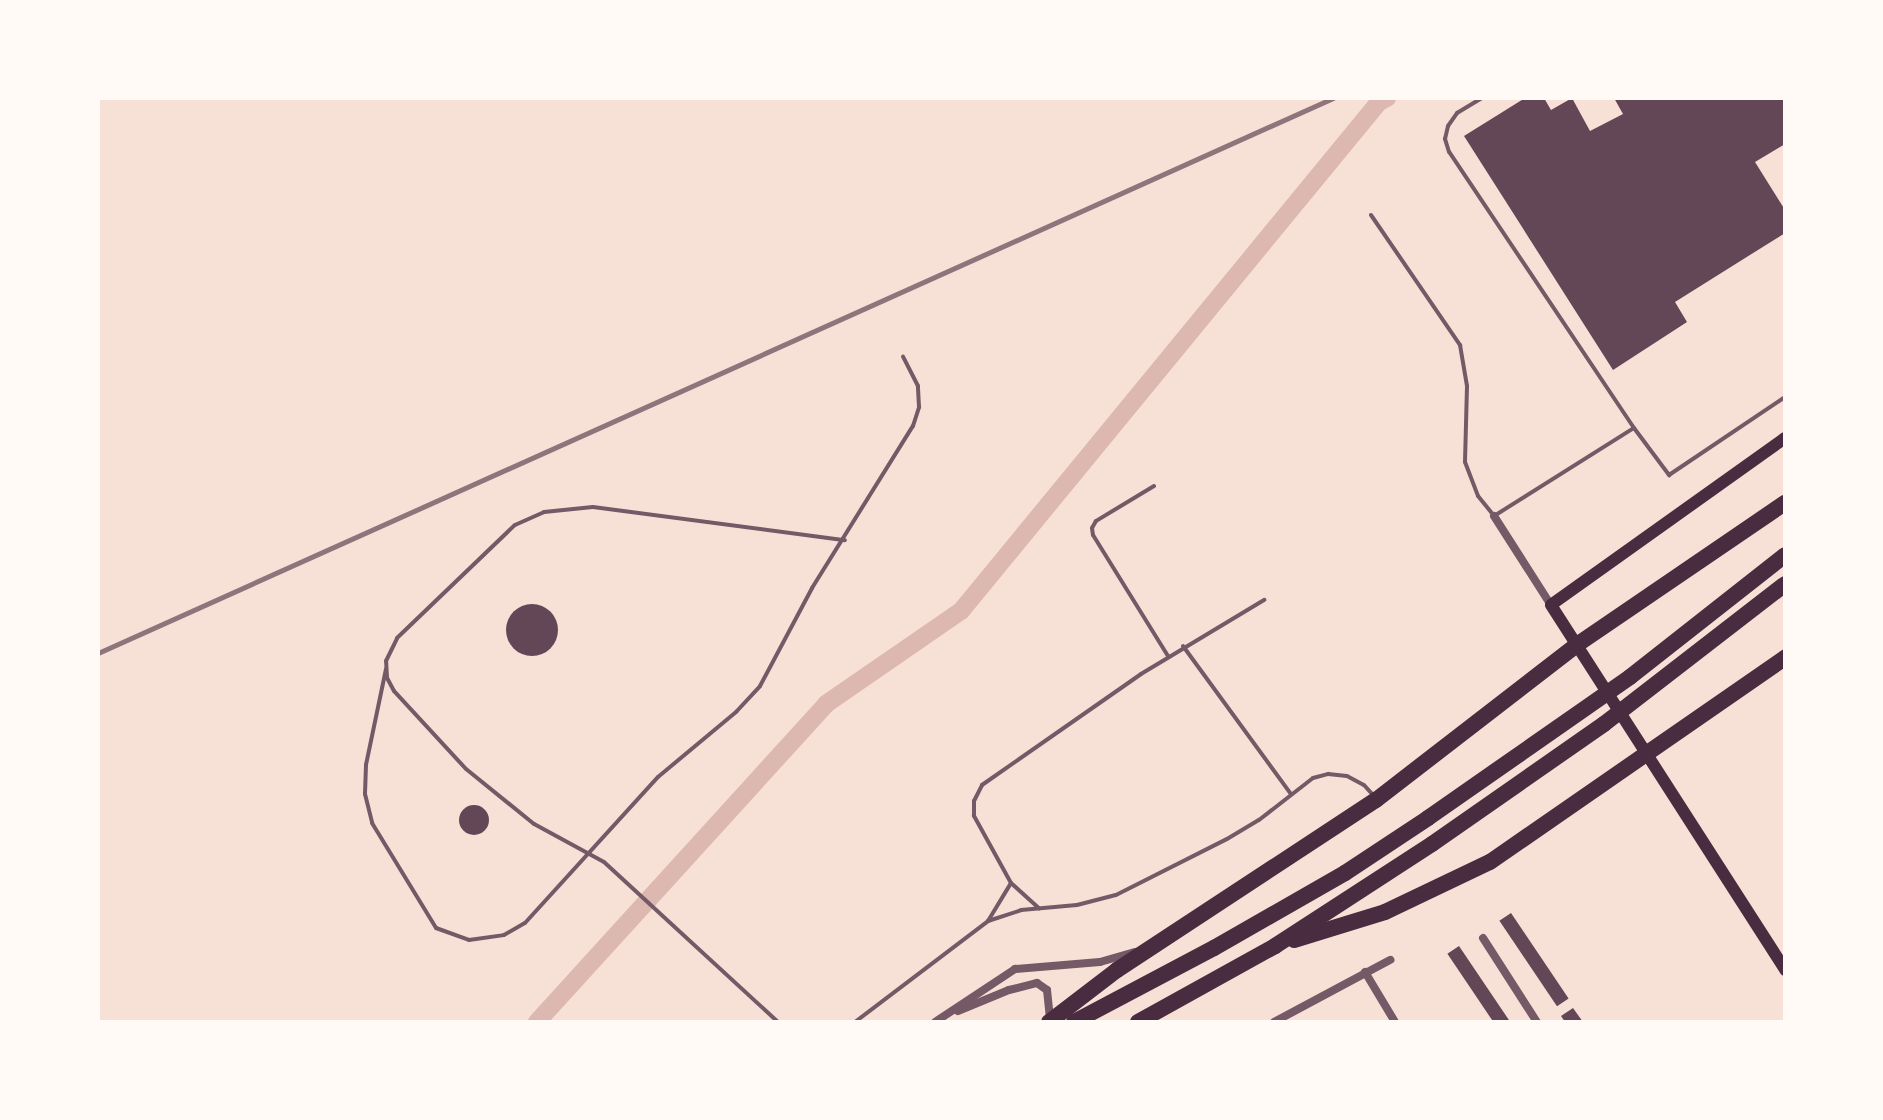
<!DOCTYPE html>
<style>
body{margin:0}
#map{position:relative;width:1883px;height:1120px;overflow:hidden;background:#f7e1d7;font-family:"Source Sans 3",sans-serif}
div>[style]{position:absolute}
.canal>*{height:18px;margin:-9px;padding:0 9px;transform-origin:9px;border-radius:9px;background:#dcb8b0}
.building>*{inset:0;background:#644757;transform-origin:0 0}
.round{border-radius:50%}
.service>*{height:4px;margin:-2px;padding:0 2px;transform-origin:2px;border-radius:2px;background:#755966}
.minor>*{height:8px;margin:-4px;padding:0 4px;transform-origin:4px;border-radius:4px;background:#755966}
.secondary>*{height:12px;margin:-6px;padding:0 6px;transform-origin:6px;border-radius:6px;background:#4a2c40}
.motorway>*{height:16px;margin:-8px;padding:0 8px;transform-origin:8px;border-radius:8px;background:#4a2c40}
.rail>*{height:5px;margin:-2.5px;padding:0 2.5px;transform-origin:2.5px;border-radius:2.5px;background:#8f747c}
span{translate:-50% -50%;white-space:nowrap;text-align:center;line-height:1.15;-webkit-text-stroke:6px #fffaf5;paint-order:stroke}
.frame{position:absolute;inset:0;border:100px solid #fffaf5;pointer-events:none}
</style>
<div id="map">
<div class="canal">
<div style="left:537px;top:1022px;width:430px;rotate:-47.7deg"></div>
<div style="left:826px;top:704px;width:164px;rotate:-34.6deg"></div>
<div style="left:961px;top:611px;width:659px;rotate:-50.61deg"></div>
<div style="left:1379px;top:102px;width:9px;rotate:-27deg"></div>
</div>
<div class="building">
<div style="clip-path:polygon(1525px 98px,1544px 98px,1551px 110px,1572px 98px,1590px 131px,1623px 114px,1614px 98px,1785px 98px,1785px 144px,1755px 162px,1785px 210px,1785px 233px,1675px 302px,1687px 322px,1613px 370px,1464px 136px)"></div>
<div class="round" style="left:506px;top:604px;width:52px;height:52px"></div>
<div class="round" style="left:459px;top:805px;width:30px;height:30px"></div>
<div style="left:1511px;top:913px;width:103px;height:14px;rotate:56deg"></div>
<div style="left:1459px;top:946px;width:92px;height:14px;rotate:56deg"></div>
<div style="clip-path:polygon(1573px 1008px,1583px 1022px,1565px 1022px,1561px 1016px)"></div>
</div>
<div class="service">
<div style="left:1371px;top:215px;width:158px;rotate:55.6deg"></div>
<div style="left:1460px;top:345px;width:42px;rotate:80.3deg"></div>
<div style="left:1467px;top:386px;width:76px;rotate:91.5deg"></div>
<div style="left:1465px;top:462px;width:36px;rotate:69deg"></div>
<div style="left:1478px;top:496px;width:26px;rotate:51deg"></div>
<div style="left:1494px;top:516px;width:165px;rotate:-32.2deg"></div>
<div style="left:1634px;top:428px;width:332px;rotate:-123.8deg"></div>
<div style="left:1449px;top:152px;width:14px;rotate:-107deg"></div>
<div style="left:1445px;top:139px;width:13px;rotate:-77deg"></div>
<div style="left:1448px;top:126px;width:16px;rotate:-55deg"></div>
<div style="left:1457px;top:113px;width:29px;rotate:-31deg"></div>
<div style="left:1634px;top:428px;width:59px;rotate:53.3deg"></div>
<div style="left:1669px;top:475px;width:140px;rotate:-33.9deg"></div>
<div style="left:1154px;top:486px;width:68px;rotate:148.9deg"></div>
<div style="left:1096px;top:521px;width:8px;rotate:120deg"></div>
<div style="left:1092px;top:528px;width:7px;rotate:82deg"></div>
<div style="left:1093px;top:535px;width:142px;rotate:58.2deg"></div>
<div style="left:1183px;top:646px;width:183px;rotate:53.9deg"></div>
<div style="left:386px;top:669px;width:98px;rotate:101.8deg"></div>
<div style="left:366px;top:765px;width:29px;rotate:92deg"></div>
<div style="left:365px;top:794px;width:30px;rotate:76deg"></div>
<div style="left:372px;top:823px;width:123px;rotate:58.6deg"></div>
<div style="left:436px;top:928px;width:35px;rotate:20deg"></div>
<div style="left:469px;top:940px;width:35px;rotate:-8deg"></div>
<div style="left:504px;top:935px;width:24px;rotate:-30deg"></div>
<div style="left:525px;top:923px;width:197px;rotate:-47.7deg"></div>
<div style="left:658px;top:777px;width:102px;rotate:-39.8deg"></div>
<div style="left:736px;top:712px;width:35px;rotate:-47deg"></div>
<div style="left:760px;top:686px;width:111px;rotate:-62deg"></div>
<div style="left:812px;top:588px;width:191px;rotate:-58.1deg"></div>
<div style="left:913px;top:426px;width:20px;rotate:-72deg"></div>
<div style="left:919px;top:407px;width:21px;rotate:-93deg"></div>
<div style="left:918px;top:386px;width:33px;rotate:-117deg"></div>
<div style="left:1011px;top:883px;width:77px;rotate:-118.9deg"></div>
<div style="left:974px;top:816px;width:15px;rotate:-90deg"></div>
<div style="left:974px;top:801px;width:18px;rotate:-63deg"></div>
<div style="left:982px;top:785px;width:194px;rotate:-34.9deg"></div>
<div style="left:1141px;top:674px;width:144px;rotate:-31deg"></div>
<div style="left:988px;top:921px;width:44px;rotate:-58.8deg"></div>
<div style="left:1011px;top:883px;width:38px;rotate:42deg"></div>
<div style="left:778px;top:1022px;width:236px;rotate:-137.4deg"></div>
<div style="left:604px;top:862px;width:80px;rotate:-151.5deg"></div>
<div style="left:534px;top:824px;width:87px;rotate:-141deg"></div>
<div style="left:466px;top:769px;width:106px;rotate:-132.7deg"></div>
<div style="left:394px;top:691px;width:15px;rotate:-118deg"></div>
<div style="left:387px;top:678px;width:17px;rotate:-93deg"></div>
<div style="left:386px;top:661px;width:25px;rotate:-64deg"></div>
<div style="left:397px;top:638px;width:163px;rotate:-43.8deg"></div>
<div style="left:515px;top:525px;width:32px;rotate:-24deg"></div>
<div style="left:544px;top:512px;width:49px;rotate:-5.8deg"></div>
<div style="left:593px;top:507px;width:254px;rotate:7.5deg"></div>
<div style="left:855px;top:1022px;width:167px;rotate:-37.2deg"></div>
<div style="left:988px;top:921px;width:35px;rotate:-18deg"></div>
<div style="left:1021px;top:910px;width:56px;rotate:-5.1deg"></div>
<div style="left:1077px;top:905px;width:40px;rotate:-14.4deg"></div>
<div style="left:1116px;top:895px;width:124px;rotate:-26.8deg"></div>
<div style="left:1227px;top:839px;width:37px;rotate:-31deg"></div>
<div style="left:1259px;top:820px;width:68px;rotate:-37.9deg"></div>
<div style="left:1313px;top:778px;width:16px;rotate:-15deg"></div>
<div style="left:1328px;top:774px;width:19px;rotate:6deg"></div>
<div style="left:1347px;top:776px;width:19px;rotate:28deg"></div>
<div style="left:1364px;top:785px;width:15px;rotate:48deg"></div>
</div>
<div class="minor">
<div style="left:1494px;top:516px;width:106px;rotate:57.4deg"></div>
<div style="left:1483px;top:938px;width:100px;rotate:57.3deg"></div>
<div style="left:1365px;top:972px;width:58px;rotate:59deg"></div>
<div style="left:958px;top:1011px;width:55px;rotate:-22.4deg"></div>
<div style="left:1009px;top:990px;width:29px;rotate:-14deg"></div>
<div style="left:1037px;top:983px;width:12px;rotate:35deg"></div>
<div style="left:1047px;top:990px;width:29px;rotate:84deg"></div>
<div style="left:935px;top:1022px;width:96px;rotate:-33.5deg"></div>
<div style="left:1015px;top:969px;width:85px;rotate:-4.7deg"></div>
<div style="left:1100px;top:962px;width:36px;rotate:-16deg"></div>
<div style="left:1274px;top:1022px;width:132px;rotate:-28.1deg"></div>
</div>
<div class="secondary">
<div style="left:1785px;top:438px;width:287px;rotate:144.5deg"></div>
<div style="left:1551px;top:605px;width:434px;rotate:57.3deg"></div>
</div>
<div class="motorway">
<div style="left:1294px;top:940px;width:95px;rotate:-17.1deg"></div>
<div style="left:1385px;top:912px;width:116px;rotate:-25.5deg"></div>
<div style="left:1490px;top:862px;width:359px;rotate:-34.7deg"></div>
<div style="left:1049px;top:1022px;width:86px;rotate:-37.4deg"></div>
<div style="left:1117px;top:970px;width:310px;rotate:-33.3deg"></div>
<div style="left:1376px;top:800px;width:255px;rotate:-37.7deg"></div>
<div style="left:1578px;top:644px;width:250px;rotate:-34.3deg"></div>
<div style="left:1074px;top:1022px;width:158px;rotate:-27.9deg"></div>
<div style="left:1214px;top:948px;width:151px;rotate:-29.8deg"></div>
<div style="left:1345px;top:873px;width:100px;rotate:-33.5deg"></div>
<div style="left:1428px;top:818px;width:246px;rotate:-34.9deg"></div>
<div style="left:1630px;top:677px;width:197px;rotate:-38.2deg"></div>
<div style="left:1138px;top:1022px;width:157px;rotate:-29deg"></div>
<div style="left:1275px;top:946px;width:187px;rotate:-33deg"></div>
<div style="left:1432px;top:844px;width:210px;rotate:-34.9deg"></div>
<div style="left:1604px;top:724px;width:229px;rotate:-37.7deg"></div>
</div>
<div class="rail">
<div style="left:98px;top:653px;width:1354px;rotate:-24.2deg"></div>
</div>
<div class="frame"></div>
</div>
